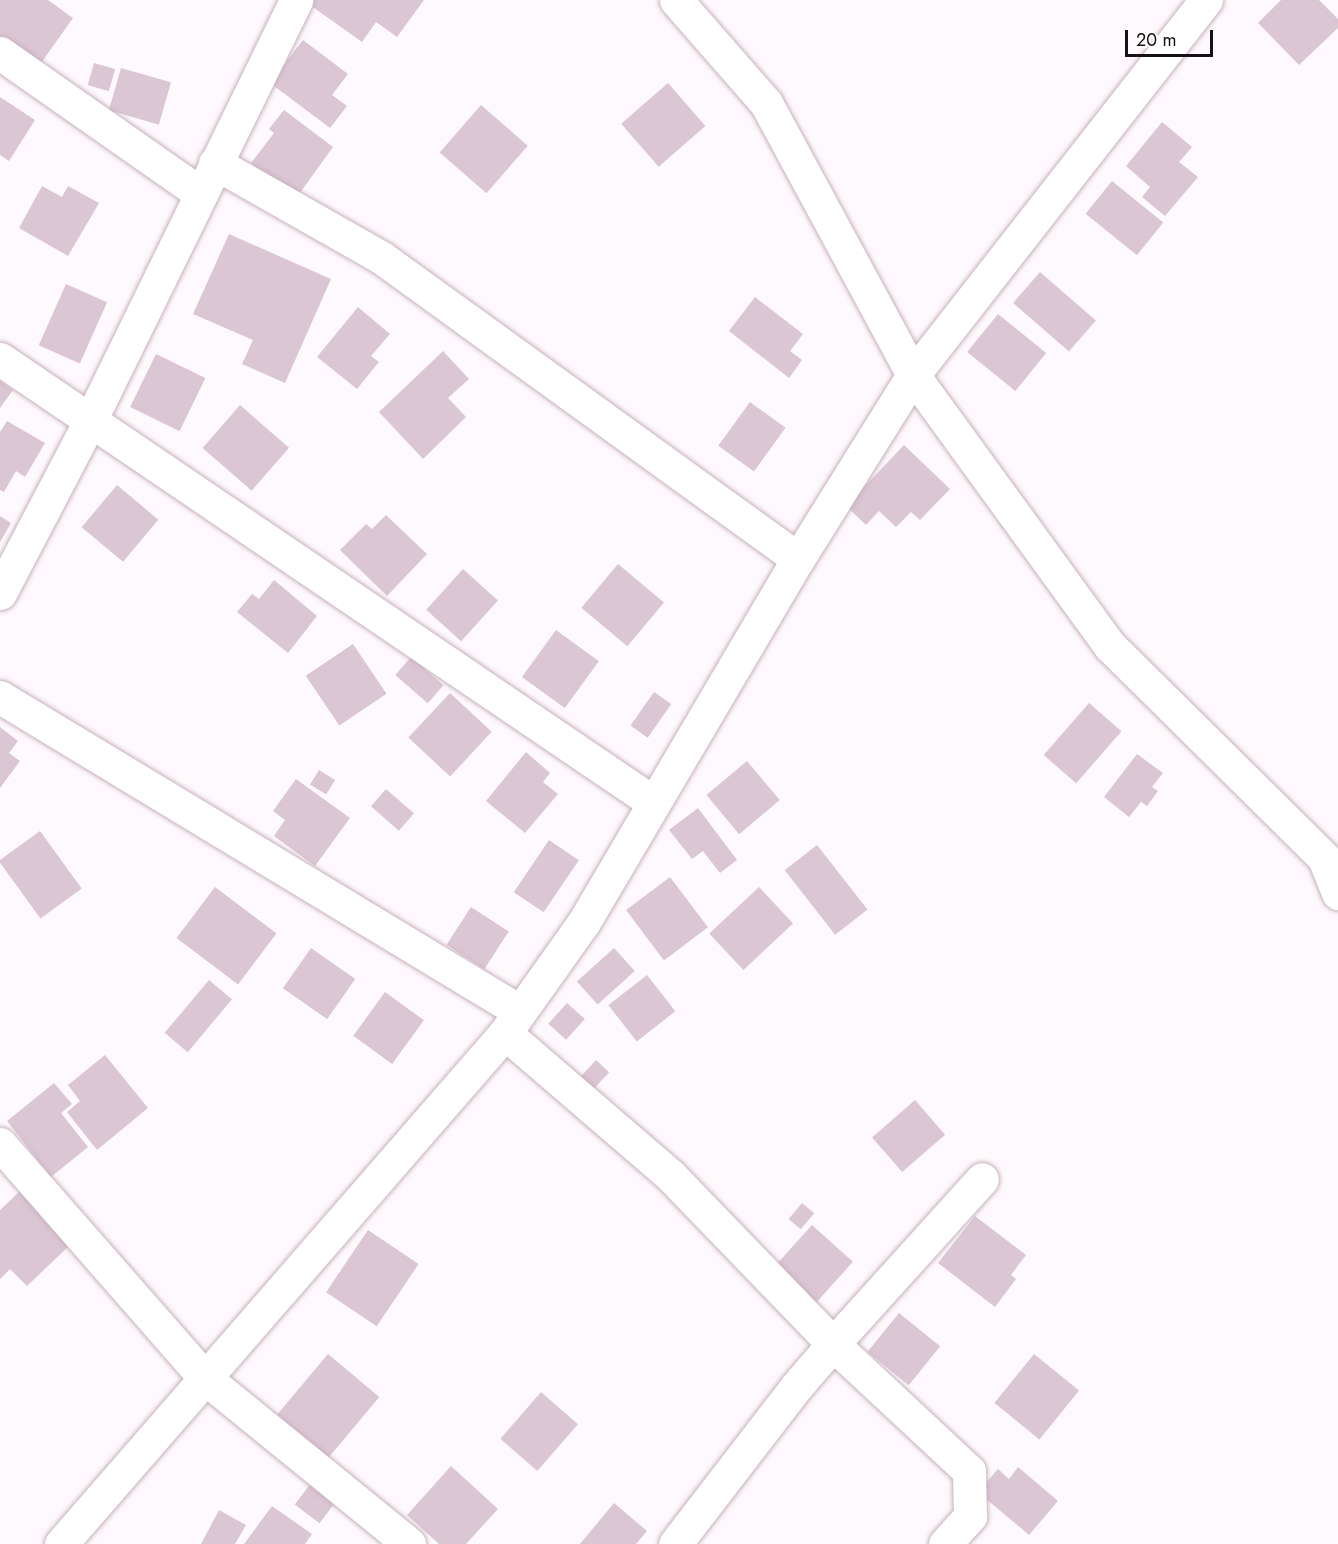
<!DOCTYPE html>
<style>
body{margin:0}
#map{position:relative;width:1338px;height:1544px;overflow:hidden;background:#fef9fc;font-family:Jost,sans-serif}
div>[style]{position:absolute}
.building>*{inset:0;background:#dbc6d3;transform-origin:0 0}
.roads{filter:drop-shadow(0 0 2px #c6b1be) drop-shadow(0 0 2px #c6b1be)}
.minor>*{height:33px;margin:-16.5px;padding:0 16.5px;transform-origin:16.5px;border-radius:16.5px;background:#fff}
span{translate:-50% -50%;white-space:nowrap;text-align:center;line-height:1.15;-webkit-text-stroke:4.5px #fff;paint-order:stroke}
.scale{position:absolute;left:1125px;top:30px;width:88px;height:27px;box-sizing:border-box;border:3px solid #171015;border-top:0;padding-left:8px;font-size:18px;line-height:21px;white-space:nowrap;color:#171015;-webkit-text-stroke:4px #fff;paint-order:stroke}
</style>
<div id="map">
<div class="building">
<div style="clip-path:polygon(0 0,48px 0,73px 18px,39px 66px,0 39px)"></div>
<div style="clip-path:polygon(313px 0,424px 0,397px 37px,376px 22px,362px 42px,310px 5px)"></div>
<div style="clip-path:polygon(1281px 0,1319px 0,1338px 19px,1338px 28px,1299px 65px,1258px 23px)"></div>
<div style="clip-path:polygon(303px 40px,348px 74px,332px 95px,347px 106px,330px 128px,270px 83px)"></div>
<div style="left:94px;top:63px;width:22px;height:23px;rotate:16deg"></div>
<div style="left:121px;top:68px;width:52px;height:44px;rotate:16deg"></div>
<div style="left:668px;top:83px;width:57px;height:62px;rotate:49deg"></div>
<div style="clip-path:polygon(0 97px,35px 120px,9px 161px,0 155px)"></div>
<div style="left:481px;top:105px;width:62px;height:63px;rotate:41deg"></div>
<div style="clip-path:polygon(284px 110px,333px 147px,297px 197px,251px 163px,274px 133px,269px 129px)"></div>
<div style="clip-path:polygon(1162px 122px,1192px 147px,1179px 162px,1198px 177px,1165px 216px,1142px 197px,1150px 187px,1126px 166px)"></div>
<div style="left:1112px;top:181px;width:66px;height:42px;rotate:39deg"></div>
<div style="clip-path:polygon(42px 186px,62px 197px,68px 186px,99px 203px,68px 256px,19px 228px)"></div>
<div style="clip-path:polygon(229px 234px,331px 279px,285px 383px,242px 364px,253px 340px,193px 314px)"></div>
<div style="left:1040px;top:272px;width:74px;height:41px;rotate:41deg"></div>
<div style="left:66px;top:284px;width:45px;height:67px;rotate:24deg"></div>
<div style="clip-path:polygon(755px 297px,803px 334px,790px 351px,802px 360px,789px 378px,729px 331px)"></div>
<div style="clip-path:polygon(358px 307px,390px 334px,371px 356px,379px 362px,357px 389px,317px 357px)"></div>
<div style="left:998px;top:314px;width:62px;height:49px;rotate:39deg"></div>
<div style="clip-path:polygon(443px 351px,469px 379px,448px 398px,466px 417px,423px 459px,379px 412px)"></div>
<div style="left:156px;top:354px;width:55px;height:59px;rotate:26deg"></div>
<div style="clip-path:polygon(0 381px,13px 390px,0 408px)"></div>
<div style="left:750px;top:402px;width:44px;height:54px;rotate:36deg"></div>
<div style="left:240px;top:405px;width:65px;height:57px;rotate:41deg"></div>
<div style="clip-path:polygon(7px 421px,45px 443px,25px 477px,16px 471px,4px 492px,0 490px,0 432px)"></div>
<div style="clip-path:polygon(904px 445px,950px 489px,920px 520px,911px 512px,896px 527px,879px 511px,866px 525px,846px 506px)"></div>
<div style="left:117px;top:485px;width:54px;height:55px;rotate:40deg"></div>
<div style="clip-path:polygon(386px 515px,427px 554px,387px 596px,340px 550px,366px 524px,372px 529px)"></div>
<div style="clip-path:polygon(0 516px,11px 523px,0 542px)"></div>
<div style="left:618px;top:564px;width:60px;height:57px;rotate:40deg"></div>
<div style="left:463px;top:569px;width:47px;height:55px;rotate:42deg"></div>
<div style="clip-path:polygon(274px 580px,317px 616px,288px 653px,237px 612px,252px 594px,259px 599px)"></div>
<div style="left:556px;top:630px;width:53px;height:58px;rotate:36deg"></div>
<div style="left:353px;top:644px;width:60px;height:57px;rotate:56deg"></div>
<div style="left:411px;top:657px;width:43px;height:24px;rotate:41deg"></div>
<div style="left:654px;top:692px;width:21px;height:41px;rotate:35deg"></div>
<div style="left:450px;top:693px;width:57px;height:61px;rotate:43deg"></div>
<div style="left:1089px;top:703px;width:43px;height:69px;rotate:41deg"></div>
<div style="clip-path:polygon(0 727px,18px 741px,9px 753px,20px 761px,0 788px)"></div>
<div style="clip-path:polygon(526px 752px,550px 773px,543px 782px,558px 794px,525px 833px,486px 801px)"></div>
<div style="clip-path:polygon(1137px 754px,1163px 773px,1152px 787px,1158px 791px,1147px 806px,1141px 802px,1129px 817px,1104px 797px)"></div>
<div style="left:747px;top:761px;width:51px;height:53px;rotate:50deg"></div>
<div style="left:319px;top:770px;width:19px;height:17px;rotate:32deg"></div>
<div style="clip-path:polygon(296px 779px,350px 818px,315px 866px,274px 836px,285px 820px,273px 811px)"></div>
<div style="left:386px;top:789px;width:37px;height:23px;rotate:41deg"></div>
<div style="clip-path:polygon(698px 808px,737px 860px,720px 873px,703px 851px,692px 859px,669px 830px)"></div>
<div style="left:40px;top:831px;width:71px;height:51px;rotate:54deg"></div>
<div style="left:549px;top:840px;width:36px;height:63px;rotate:34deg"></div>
<div style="left:817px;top:845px;width:82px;height:41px;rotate:52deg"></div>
<div style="left:670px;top:877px;width:63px;height:55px;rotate:53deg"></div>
<div style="left:215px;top:887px;width:77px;height:64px;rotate:37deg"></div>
<div style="left:759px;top:887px;width:50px;height:68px;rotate:47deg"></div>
<div style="left:471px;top:907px;width:45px;height:45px;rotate:33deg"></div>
<div style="left:311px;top:948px;width:54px;height:49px;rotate:35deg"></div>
<div style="left:614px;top:948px;width:31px;height:50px;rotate:48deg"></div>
<div style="left:647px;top:975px;width:46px;height:49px;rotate:52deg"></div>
<div style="left:209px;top:980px;width:30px;height:69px;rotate:40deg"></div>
<div style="left:385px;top:992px;width:48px;height:54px;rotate:36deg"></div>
<div style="left:567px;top:1003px;width:24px;height:28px;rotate:42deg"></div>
<div style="clip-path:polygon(105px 1055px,148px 1108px,97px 1150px,67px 1112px,80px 1101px,68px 1085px)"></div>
<div style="left:596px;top:1060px;width:18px;height:33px;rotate:43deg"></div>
<div style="clip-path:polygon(54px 1083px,72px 1104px,61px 1113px,88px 1147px,51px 1177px,7px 1121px)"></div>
<div style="left:915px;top:1100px;width:46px;height:57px;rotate:49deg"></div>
<div style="clip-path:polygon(20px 1191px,71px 1244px,27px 1286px,10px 1269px,0 1279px,0 1210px)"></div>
<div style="left:802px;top:1203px;width:16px;height:21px;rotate:40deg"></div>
<div style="clip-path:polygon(975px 1216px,1026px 1255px,1011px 1275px,1016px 1279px,995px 1307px,938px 1263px)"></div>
<div style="left:812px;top:1225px;width:55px;height:58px;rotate:42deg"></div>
<div style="left:368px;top:1230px;width:61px;height:75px;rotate:34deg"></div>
<div style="left:899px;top:1313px;width:53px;height:50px;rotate:39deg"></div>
<div style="left:328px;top:1354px;width:67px;height:79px;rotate:40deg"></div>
<div style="left:1034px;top:1354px;width:58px;height:63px;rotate:39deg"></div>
<div style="left:541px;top:1392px;width:49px;height:62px;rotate:41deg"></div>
<div style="clip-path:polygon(451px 1466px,498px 1509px,466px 1544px,439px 1544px,407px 1515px)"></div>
<div style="clip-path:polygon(1018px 1467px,1058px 1501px,1029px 1535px,978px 1492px,998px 1469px,1009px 1479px)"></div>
<div style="left:314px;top:1479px;width:31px;height:32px;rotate:37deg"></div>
<div style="clip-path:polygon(614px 1503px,647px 1531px,636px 1544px,580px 1544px)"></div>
<div style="clip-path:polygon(272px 1506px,312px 1534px,305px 1544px,244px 1544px)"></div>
<div style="clip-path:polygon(219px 1510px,246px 1525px,235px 1544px,201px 1544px)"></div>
</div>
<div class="roads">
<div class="minor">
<div style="left:676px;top:0;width:137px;rotate:48.9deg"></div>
<div style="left:766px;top:103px;width:309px;rotate:61.6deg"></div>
<div style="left:913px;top:375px;width:335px;rotate:54deg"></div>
<div style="left:1110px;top:646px;width:301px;rotate:44.7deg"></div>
<div style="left:1324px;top:858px;width:38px;rotate:68deg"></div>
<div style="left:0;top:53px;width:244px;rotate:35deg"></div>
<div style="left:215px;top:163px;width:192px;rotate:29.6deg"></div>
<div style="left:382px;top:258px;width:513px;rotate:35.89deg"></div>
<div style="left:0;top:359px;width:790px;rotate:34.17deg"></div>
<div style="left:0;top:593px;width:194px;rotate:-62.4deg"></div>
<div style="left:90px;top:421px;width:469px;rotate:-63.9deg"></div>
<div style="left:0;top:697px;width:607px;rotate:31.17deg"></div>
<div style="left:505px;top:1033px;width:218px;rotate:40.7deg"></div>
<div style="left:670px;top:1175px;width:235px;rotate:46deg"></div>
<div style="left:833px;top:1344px;width:57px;rotate:130.7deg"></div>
<div style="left:796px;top:1387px;width:198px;rotate:127.6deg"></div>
<div style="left:0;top:1144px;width:311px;rotate:48.8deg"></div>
<div style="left:205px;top:1378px;width:263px;rotate:39.1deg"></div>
<div style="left:61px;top:1544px;width:677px;rotate:-49.01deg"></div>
<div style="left:505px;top:1033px;width:136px;rotate:-54.6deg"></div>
<div style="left:584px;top:922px;width:421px;rotate:-59.5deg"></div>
<div style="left:798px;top:559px;width:217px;rotate:-58deg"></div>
<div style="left:913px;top:375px;width:476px;rotate:-52deg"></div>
<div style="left:945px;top:1544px;width:38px;rotate:-48deg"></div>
<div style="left:970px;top:1516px;width:45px;rotate:-91.3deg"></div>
<div style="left:969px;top:1471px;width:186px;rotate:-137deg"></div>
<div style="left:833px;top:1344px;width:222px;rotate:-47.9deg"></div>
</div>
</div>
<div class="scale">20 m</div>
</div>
